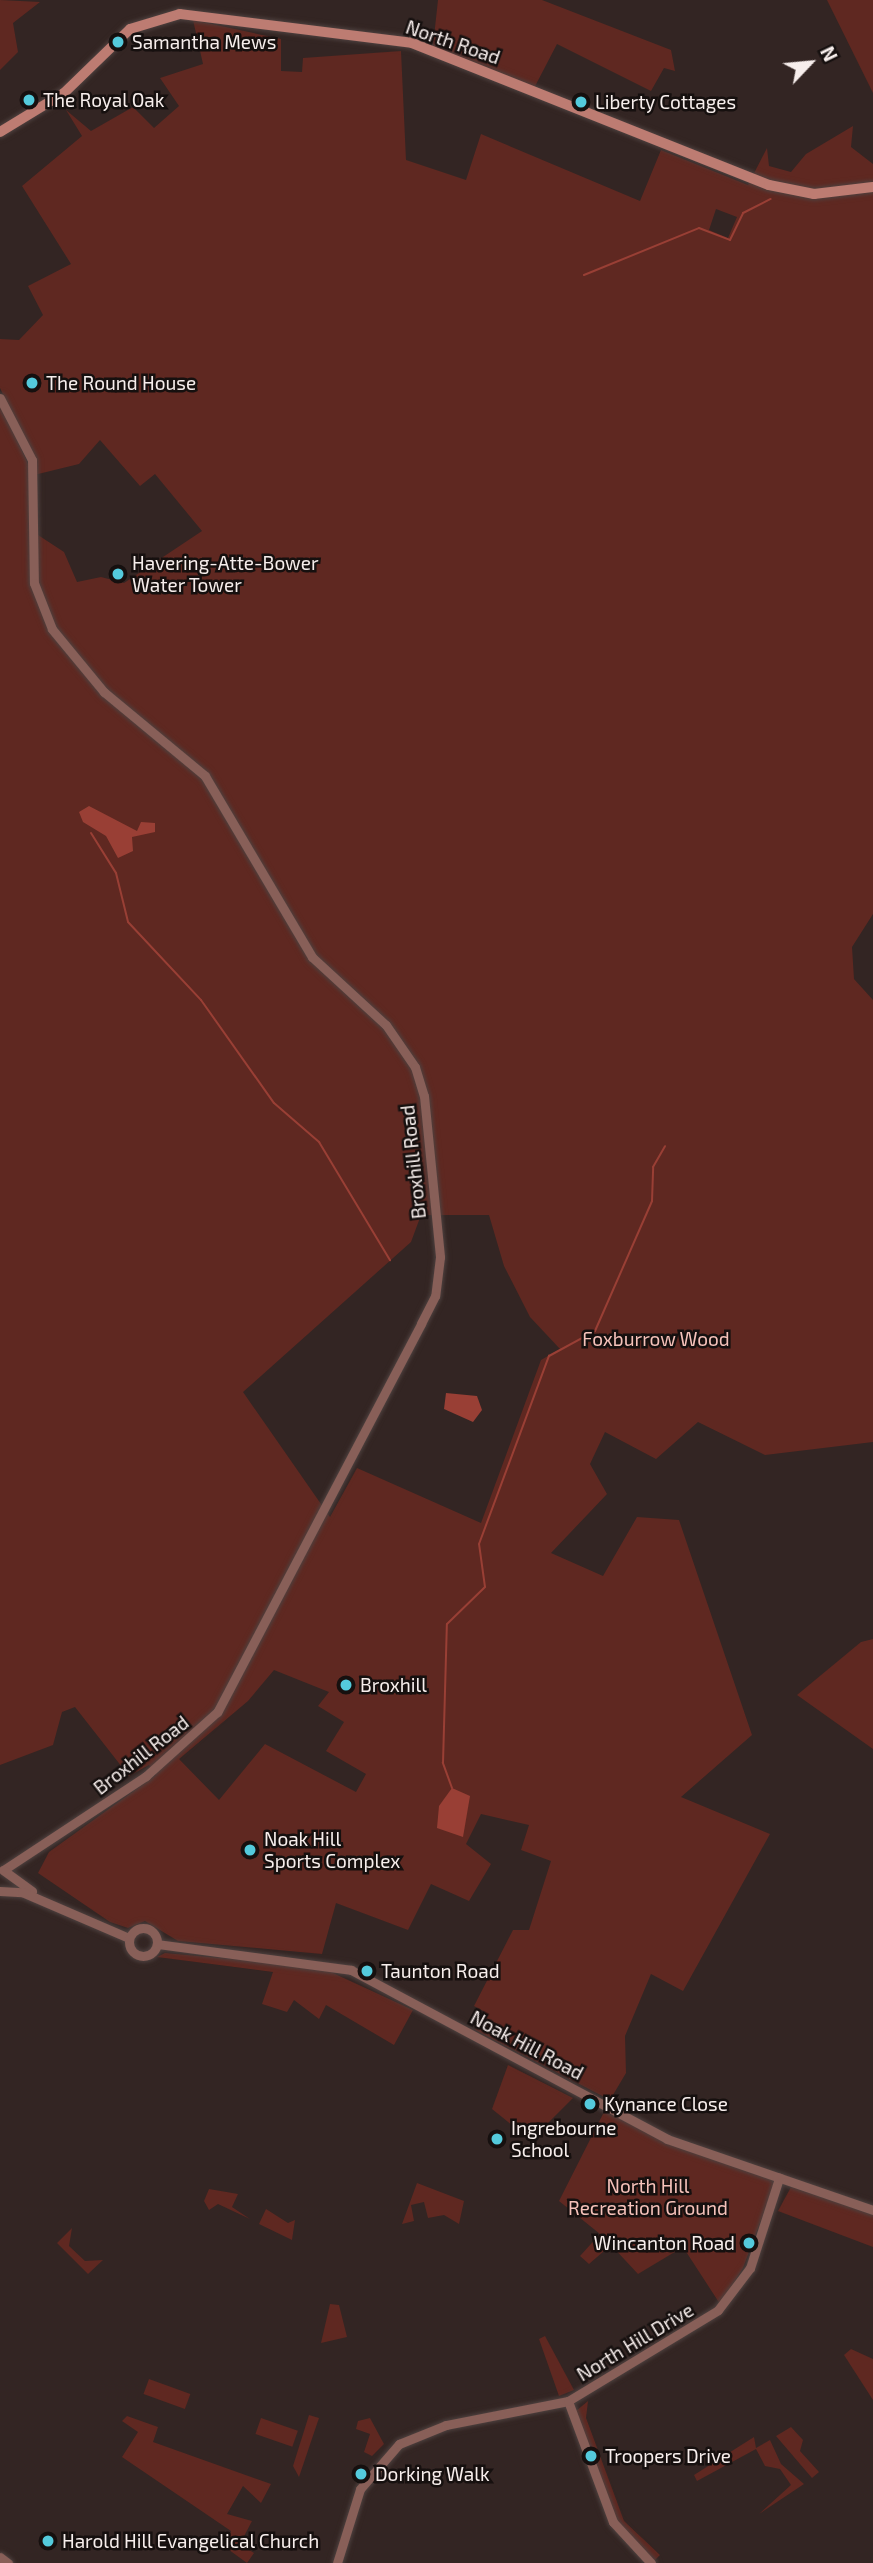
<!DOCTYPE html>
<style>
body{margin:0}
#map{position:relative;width:873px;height:2563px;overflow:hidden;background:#332523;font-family:"Exo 2",sans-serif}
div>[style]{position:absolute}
.green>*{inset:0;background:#5f2821;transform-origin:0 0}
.water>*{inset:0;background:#993f35}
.stream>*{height:2px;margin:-1px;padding:0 1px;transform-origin:1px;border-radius:1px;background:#993f35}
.roads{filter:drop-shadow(0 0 2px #4e413f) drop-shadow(0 0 2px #4e413f)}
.tertiary>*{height:9px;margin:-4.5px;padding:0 4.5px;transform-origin:4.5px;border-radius:4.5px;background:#885f58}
.tertiary>.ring{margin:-4.5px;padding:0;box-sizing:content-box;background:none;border:9px solid #885f58;border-radius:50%}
.secondary>*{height:10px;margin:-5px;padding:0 5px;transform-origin:5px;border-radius:5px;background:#bd7c72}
.dots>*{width:19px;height:19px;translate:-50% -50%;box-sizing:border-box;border:4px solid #16100f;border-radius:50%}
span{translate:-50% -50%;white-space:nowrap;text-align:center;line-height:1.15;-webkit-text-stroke:5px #16100f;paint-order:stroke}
.poi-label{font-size:19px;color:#f7eeec}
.left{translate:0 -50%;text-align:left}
.right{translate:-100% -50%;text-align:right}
.street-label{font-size:19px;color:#f7eeec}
.park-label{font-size:19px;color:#f6c2ba}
.north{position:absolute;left:775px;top:28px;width:70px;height:70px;-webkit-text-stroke:5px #16100f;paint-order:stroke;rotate:64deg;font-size:19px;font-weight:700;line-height:28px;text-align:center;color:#f7eeec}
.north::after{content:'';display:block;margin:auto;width:24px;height:32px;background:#f7eeec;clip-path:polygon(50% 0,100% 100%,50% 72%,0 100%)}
</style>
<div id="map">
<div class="green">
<div style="clip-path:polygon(0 0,40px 2px,13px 23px,18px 52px,0 70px)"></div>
<div style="clip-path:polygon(438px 0,542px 0,671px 50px,675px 71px,664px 68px,651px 91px,557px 44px,531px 94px,432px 55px)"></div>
<div style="clip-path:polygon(827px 0,873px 0,873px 93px)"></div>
<div style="clip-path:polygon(evenodd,193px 20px,281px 39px,281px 71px,302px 72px,303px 58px,401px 51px,406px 160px,466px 180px,481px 134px,640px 201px,661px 150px,748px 185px,767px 148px,769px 166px,791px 172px,806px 154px,853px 126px,851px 147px,873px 164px,873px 914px,852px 947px,854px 979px,873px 1000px,873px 1442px,765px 1455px,698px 1422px,656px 1459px,605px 1432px,590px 1464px,607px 1494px,551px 1553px,603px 1576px,637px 1517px,679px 1520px,752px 1735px,681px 1797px,770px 1834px,683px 1991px,651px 1974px,625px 2036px,626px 2073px,610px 2100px,475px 2030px,485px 2012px,474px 2006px,513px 1930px,529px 1930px,551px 1861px,521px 1850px,529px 1825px,481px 1814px,466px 1844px,491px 1864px,469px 1901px,431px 1884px,408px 1930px,336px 1903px,322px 1954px,178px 1941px,145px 1921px,128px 1928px,110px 1922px,38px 1873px,49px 1852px,156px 1775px,149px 1765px,129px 1776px,75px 1707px,62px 1712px,53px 1745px,0 1765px,0 404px,29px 466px,31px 539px,38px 535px,64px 552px,77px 582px,101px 577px,124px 583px,202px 531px,155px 474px,140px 486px,100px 440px,79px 464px,34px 475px,33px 457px,0 388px,0 339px,19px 340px,43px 315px,28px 286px,71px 264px,22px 186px,82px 136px,66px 110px,91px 131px,133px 107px,154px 128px,179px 106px,160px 78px,203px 64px,193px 20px,716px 209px,737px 217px,728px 238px,709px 230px,716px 209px,193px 20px,421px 1215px,489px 1215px,504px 1266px,530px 1317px,560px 1349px,541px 1360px,481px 1523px,357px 1468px,330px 1517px,243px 1392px,411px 1242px,421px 1215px,193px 20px,274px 1670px,329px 1692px,318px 1706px,344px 1722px,326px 1751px,366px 1774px,356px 1792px,265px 1744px,219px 1800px,179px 1759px,248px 1701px,274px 1670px)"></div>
<div style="clip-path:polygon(873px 1639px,873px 1749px,797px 1695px,861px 1642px)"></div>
<div style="clip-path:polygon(165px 1953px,320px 1967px,413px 2010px,394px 2045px,326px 2005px,319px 2019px,294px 2000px,287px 2012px,262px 2004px,273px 1972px,157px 1957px)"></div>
<div style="clip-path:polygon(508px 2065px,573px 2098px,541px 2130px,518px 2130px,492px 2109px)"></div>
<div style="clip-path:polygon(604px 2112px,776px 2180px,743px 2268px,720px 2304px,683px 2247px,638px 2274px,611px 2245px,589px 2264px,580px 2256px,600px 2234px,559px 2201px)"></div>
<div style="clip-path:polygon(417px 2183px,464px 2201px,459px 2224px,444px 2215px,428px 2218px,424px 2202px,411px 2205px,414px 2221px,402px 2224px)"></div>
<div style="clip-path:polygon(791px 2187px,873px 2215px,873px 2247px,778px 2211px)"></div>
<div style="clip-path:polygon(209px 2189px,238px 2194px,232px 2207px,250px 2219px,218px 2204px,209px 2210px,204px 2201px)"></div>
<div style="clip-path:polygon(266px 2209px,288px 2223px,295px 2220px,292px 2240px,259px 2224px)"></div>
<div style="clip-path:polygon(72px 2228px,69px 2246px,85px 2261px,103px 2260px,88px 2274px,57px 2243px)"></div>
<div style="clip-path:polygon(330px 2304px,339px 2305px,347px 2337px,321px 2343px)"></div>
<div style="clip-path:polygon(545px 2336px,574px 2390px,559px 2396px,539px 2339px)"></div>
<div style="clip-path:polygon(851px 2349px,873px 2359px,873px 2400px,844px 2355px)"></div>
<div style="left:149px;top:2379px;width:44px;height:16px;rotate:20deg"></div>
<div style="clip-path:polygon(588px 2401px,586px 2418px,624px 2521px,660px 2555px,654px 2561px,617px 2523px,576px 2411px)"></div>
<div style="clip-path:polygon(309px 2415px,319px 2418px,299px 2477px,293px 2466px)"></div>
<div style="clip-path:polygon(127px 2416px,158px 2427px,153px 2442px,271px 2484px,261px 2503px,243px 2486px,227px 2514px,252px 2521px,240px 2544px,254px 2553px,247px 2563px,225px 2547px,231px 2531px,122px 2457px,138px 2432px,122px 2421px)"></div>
<div style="left:261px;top:2418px;width:39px;height:17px;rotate:19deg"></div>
<div style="clip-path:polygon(370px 2418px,384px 2444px,372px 2456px,364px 2452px,370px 2434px,356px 2429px,358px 2421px)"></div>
<div style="clip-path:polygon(791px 2427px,803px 2440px,800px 2451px,819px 2472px,812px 2478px,776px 2436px)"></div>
<div style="clip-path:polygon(754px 2437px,756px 2448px,770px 2440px,781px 2464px,804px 2484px,759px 2514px,791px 2485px,780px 2469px,765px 2466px,756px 2449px,697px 2481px,694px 2475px)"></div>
</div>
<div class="water">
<div style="clip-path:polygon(89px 806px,137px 831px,141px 822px,155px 823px,155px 832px,132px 837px,133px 851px,118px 858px,106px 836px,83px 822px,79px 812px)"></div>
<div style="clip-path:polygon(446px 1393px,477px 1396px,482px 1410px,473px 1422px,444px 1409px)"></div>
<div style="clip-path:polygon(452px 1788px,470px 1796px,463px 1837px,437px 1828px,439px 1806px)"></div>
</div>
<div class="stream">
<div style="left:584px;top:275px;width:124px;rotate:-22.2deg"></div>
<div style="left:699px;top:228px;width:33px;rotate:21deg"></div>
<div style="left:730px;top:240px;width:30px;rotate:-64deg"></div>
<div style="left:743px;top:213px;width:31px;rotate:-27deg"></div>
<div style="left:91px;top:833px;width:47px;rotate:58deg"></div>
<div style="left:116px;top:873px;width:50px;rotate:76.2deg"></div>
<div style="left:128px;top:922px;width:107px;rotate:46.9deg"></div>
<div style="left:201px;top:1000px;width:126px;rotate:54.7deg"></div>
<div style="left:274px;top:1103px;width:60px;rotate:40.9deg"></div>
<div style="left:319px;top:1142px;width:138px;rotate:59deg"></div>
<div style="left:452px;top:1788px;width:27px;rotate:-110deg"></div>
<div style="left:443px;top:1763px;width:139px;rotate:-88.4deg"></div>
<div style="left:447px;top:1624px;width:53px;rotate:-44.2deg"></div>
<div style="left:485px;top:1587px;width:43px;rotate:-97.9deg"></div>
<div style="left:479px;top:1544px;width:201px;rotate:-69.6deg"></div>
<div style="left:549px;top:1356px;width:52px;rotate:-28.5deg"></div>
<div style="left:595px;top:1331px;width:142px;rotate:-66.3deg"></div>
<div style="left:652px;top:1201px;width:34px;rotate:-88deg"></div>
<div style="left:653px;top:1167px;width:24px;rotate:-60deg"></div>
</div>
<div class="roads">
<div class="tertiary">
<div style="left:0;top:398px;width:70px;rotate:62.7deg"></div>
<div style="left:32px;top:460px;width:123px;rotate:89.1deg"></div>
<div style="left:34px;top:583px;width:49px;rotate:68.6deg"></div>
<div style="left:52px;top:629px;width:82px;rotate:50.5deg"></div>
<div style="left:104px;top:692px;width:131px;rotate:39.7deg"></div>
<div style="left:205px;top:776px;width:210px;rotate:59.4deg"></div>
<div style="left:312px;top:957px;width:100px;rotate:42.6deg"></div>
<div style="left:386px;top:1025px;width:51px;rotate:55.4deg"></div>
<div style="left:415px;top:1067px;width:30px;rotate:73deg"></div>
<div style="left:424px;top:1096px;width:162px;rotate:84.3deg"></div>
<div style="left:440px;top:1257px;width:39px;rotate:97deg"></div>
<div style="left:435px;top:1296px;width:31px;rotate:117deg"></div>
<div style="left:421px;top:1324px;width:438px;rotate:117.7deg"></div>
<div style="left:217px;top:1712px;width:96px;rotate:138deg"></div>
<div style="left:146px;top:1776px;width:169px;rotate:146.6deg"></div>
<div style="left:3px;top:1870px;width:36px;rotate:36deg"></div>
<div style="left:0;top:1891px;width:22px;rotate:3deg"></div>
<div style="left:22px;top:1892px;width:116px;rotate:23.3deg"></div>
<div class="ring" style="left:129px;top:1928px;width:19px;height:19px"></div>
<div style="left:157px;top:1944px;width:196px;rotate:7.6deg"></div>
<div style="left:351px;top:1970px;width:358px;rotate:28.1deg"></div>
<div style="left:667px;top:2139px;width:218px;rotate:19deg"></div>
<div style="left:568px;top:2401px;width:129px;rotate:69.6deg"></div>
<div style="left:613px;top:2522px;width:56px;rotate:47.2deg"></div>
<div style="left:0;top:2557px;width:10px;rotate:37deg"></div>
<div style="left:337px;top:2563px;width:77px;rotate:-72.7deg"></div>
<div style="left:360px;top:2489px;width:60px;rotate:-49.1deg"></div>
<div style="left:399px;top:2444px;width:51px;rotate:-22deg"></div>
<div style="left:446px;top:2425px;width:124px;rotate:-11.1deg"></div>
<div style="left:568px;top:2401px;width:175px;rotate:-31.2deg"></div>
<div style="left:718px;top:2310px;width:53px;rotate:-52.7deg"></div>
<div style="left:750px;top:2268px;width:95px;rotate:-72.1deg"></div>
</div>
<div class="secondary">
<div style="left:0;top:132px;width:75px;rotate:-31.4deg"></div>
<div style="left:64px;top:93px;width:92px;rotate:-44.1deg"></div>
<div style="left:130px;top:29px;width:52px;rotate:-16.7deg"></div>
<div style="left:180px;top:14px;width:234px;rotate:7.1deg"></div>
<div style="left:412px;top:43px;width:384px;rotate:21.7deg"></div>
<div style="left:769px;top:185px;width:46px;rotate:11.3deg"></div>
<div style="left:814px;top:194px;width:59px;rotate:-6.8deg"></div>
</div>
</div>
<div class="dots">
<div style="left:118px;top:42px;background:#54cadc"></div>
<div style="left:29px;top:100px;background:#54cadc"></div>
<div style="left:581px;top:102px;background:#54cadc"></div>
<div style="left:32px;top:383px;background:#54cadc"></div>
<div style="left:118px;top:574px;background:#54cadc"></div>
<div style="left:346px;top:1685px;background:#54cadc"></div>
<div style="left:250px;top:1850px;background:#54cadc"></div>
<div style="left:367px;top:1971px;background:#54cadc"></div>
<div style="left:590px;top:2104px;background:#54cadc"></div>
<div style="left:497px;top:2139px;background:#54cadc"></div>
<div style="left:749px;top:2243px;background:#54cadc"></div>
<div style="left:591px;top:2456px;background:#54cadc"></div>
<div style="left:361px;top:2474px;background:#54cadc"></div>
<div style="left:48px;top:2541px;background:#54cadc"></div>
</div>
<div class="poi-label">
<span class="left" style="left:132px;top:42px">Samantha Mews</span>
<span class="left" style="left:43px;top:100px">The Royal Oak</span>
<span class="left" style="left:595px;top:102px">Liberty Cottages</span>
<span class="left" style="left:46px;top:383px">The Round House</span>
<span class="left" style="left:132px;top:574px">Havering-Atte-Bower<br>Water Tower</span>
<span class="left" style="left:360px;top:1685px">Broxhill</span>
<span class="left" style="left:264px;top:1850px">Noak Hill<br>Sports Complex</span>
<span class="left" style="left:381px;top:1971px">Taunton Road</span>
<span class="left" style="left:604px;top:2104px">Kynance Close</span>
<span class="left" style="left:511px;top:2139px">Ingrebourne<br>School</span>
<span class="right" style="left:735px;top:2243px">Wincanton Road</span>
<span class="left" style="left:605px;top:2456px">Troopers Drive</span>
<span class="left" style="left:375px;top:2474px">Dorking Walk</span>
<span class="left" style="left:62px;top:2541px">Harold Hill Evangelical Church</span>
</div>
<div class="street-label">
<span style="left:453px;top:42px;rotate:19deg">North Road</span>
<span style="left:413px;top:1162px;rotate:-96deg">Broxhill Road</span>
<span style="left:141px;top:1755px;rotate:-38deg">Broxhill Road</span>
<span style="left:527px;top:2045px;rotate:28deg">Noak Hill Road</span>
<span style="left:635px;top:2342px;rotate:-31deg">North Hill Drive</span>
</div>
<div class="park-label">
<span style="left:656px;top:1339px">Foxburrow Wood</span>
<span style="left:648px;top:2197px">North Hill<br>Recreation Ground</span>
</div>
<div class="north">N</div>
</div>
